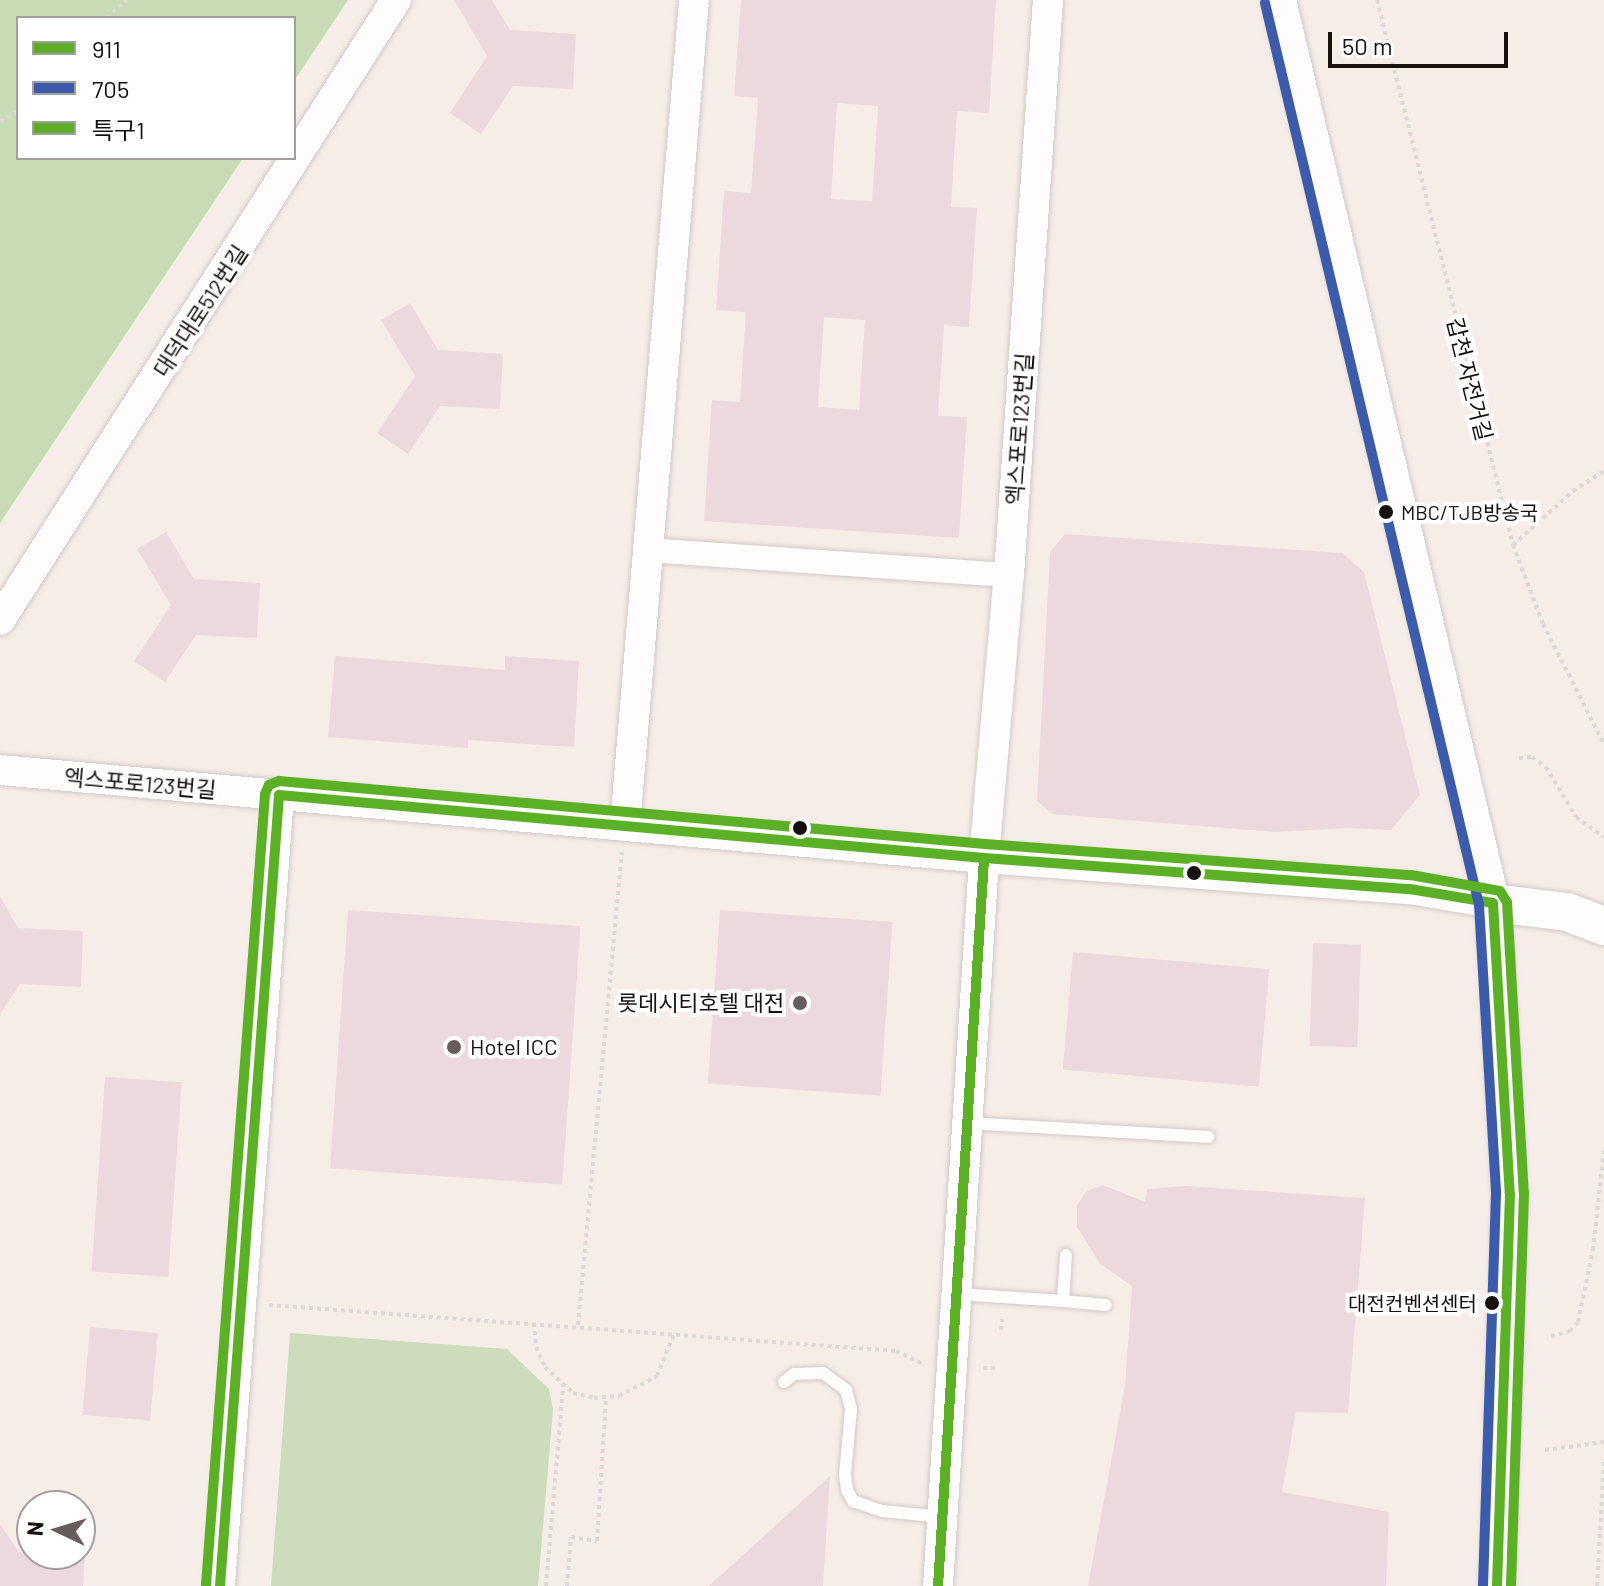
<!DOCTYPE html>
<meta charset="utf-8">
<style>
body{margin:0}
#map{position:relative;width:1604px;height:1586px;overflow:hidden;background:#f6ede9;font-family:Barlow,"Noto Sans KR",sans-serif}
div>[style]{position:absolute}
.green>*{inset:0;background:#cdddbb}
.forest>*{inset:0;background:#c8dbb5}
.building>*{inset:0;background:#ecd9dd;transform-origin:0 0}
.path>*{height:4px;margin-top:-2px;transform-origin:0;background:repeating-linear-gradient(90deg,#dcd9d7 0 4px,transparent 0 8px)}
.roads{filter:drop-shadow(0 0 2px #d0c9c6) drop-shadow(0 0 2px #d0c9c6)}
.service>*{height:12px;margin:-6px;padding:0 6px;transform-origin:6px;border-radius:6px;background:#fefcfc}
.minor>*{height:24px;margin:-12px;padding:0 12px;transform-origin:12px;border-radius:12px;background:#fefcfc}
.tertiary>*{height:30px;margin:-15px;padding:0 15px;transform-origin:15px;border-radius:15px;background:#fefcfc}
.secondary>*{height:34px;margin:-17px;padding:0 17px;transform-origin:17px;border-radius:17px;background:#fefcfc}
.primary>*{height:38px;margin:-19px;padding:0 19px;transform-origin:19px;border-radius:19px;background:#fefcfc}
.bus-1>*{height:10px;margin:-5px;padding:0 5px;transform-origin:5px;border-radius:5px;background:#5bb025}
.bus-2>*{height:10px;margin:-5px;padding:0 5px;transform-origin:5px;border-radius:5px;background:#3d5bab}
.bus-3>*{height:10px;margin:-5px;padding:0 5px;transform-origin:5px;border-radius:5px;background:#5bb025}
.dots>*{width:22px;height:22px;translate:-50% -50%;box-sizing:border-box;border:4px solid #fff;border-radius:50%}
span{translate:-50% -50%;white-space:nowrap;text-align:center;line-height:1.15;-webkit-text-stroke:8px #fff;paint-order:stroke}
.bus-label{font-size:20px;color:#16100e}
.left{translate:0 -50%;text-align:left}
.right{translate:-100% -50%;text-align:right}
.street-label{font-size:22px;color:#16100e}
.poi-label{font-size:22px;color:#16100e}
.legend{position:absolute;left:16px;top:16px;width:280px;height:144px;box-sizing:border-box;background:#fff;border:2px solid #a29f9f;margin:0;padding:10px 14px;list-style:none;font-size:24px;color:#16100e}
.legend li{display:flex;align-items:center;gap:16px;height:40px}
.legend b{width:40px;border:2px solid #a29f9f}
.north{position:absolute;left:16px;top:1490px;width:80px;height:80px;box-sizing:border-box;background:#fff;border:2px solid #a29f9f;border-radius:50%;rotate:274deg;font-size:22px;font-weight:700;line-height:32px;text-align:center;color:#16100e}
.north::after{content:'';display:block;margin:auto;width:28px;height:36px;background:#645d5b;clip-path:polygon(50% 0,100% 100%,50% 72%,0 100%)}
.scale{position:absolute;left:1328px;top:32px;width:180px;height:36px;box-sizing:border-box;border:4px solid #16100e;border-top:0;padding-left:10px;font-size:24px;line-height:28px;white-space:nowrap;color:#16100e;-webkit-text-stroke:6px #fff;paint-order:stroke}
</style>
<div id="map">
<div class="green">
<div style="clip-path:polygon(290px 1333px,507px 1349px,549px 1389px,553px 1410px,538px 1586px,271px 1586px)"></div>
</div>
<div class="forest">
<div style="clip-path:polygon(0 0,348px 0,294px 81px,294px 18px,18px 18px,18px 158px,243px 158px,0 523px)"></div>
</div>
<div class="building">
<div style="clip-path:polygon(454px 0,492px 0,510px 30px,576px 34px,573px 89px,513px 86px,481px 134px,450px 113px,487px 56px)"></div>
<div style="clip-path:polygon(evenodd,741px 0,996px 0,989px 113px,957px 111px,951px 207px,977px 208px,969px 327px,944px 325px,938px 416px,967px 417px,959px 538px,704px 521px,712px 400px,740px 402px,746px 312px,716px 310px,724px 191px,751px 193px,758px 98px,734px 96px,741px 0,837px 103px,878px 106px,872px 201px,831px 199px,837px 103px,741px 0,824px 317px,865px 320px,859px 410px,818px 407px,824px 317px)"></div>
<div style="clip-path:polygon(410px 303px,438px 350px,503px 354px,500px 409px,440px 406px,408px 454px,377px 433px,415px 376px,381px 320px)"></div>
<div style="clip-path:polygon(166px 532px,194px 579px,260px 583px,257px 638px,196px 635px,165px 682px,134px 661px,171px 605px,137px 549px)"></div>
<div style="clip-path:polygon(1065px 534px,1342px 553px,1364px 572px,1420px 795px,1391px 830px,1347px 828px,1276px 832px,1052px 814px,1037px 801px,1050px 552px)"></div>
<div style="clip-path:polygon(335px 656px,505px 670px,505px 656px,579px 661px,574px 747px,468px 740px,468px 748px,328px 737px)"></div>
<div style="clip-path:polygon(0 896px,18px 928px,83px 931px,81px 987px,20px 984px,0 1014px)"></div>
<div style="left:348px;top:910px;width:233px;height:259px;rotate:4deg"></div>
<div style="left:720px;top:910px;width:173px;height:174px;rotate:4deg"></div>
<div style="left:1313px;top:943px;width:48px;height:103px;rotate:2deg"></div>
<div style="left:1073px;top:952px;width:197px;height:118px;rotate:5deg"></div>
<div style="left:105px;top:1077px;width:77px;height:195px;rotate:4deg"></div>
<div style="clip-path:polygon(1103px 1185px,1145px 1202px,1147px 1189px,1185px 1186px,1365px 1198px,1348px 1413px,1296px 1412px,1282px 1492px,1389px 1512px,1386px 1586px,1088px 1586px,1125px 1386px,1132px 1286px,1100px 1264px,1077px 1227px,1077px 1205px,1087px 1191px)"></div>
<div style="left:90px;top:1327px;width:68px;height:88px;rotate:5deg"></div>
<div style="clip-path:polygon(830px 1476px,823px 1586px,709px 1586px)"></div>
<div style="clip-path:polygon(0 1524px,19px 1552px,85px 1555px,83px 1586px,0 1586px)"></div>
</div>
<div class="path">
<div style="left:1377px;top:0;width:562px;rotate:75.99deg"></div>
<div style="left:1513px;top:545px;width:85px;rotate:69.2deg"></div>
<div style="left:1543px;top:624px;width:135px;rotate:63.1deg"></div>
<div style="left:107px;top:18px;width:27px;rotate:-42deg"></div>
<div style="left:0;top:121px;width:20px;rotate:-27deg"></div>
<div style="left:1513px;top:545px;width:81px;rotate:-42deg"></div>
<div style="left:1573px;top:491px;width:37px;rotate:-33deg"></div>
<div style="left:1519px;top:758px;width:13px;rotate:-4deg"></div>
<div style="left:1532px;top:757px;width:17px;rotate:36deg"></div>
<div style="left:1546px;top:767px;width:58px;rotate:59deg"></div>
<div style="left:1576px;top:817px;width:34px;rotate:36deg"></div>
<div style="left:269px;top:1305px;width:629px;rotate:4.2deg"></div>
<div style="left:896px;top:1351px;width:28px;rotate:26deg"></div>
<div style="left:534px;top:1323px;width:24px;rotate:85deg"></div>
<div style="left:536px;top:1347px;width:22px;rotate:66deg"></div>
<div style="left:545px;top:1367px;width:38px;rotate:43deg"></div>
<div style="left:573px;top:1393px;width:22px;rotate:13deg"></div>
<div style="left:594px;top:1398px;width:25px;rotate:-5deg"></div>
<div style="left:619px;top:1396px;width:43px;rotate:-27.8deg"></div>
<div style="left:657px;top:1376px;width:45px;rotate:-68deg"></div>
<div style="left:578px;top:1325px;width:475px;rotate:-84.7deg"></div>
<div style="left:1001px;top:1330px;width:11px;rotate:-85deg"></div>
<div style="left:1551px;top:1336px;width:20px;rotate:-15deg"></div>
<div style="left:1570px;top:1331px;width:12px;rotate:-48deg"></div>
<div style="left:1578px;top:1322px;width:74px;rotate:-78.2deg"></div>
<div style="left:1593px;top:1250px;width:103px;rotate:-83.8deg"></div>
<div style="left:983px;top:1368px;width:15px"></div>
<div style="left:1545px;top:1450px;width:60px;rotate:-7.7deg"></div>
<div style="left:546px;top:1586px;width:201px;rotate:-85.1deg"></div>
<div style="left:567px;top:1586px;width:49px;rotate:-85.3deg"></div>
<div style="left:571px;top:1537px;width:26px;rotate:9deg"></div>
<div style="left:597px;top:1541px;width:143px;rotate:-86.4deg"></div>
<div style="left:1597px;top:1586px;width:127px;rotate:-86.8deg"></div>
</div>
<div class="roads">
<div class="service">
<div style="left:968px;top:1123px;width:241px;rotate:3.3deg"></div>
<div style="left:957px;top:1294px;width:106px;rotate:3.8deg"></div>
<div style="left:1063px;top:1301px;width:46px;rotate:-86.3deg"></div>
<div style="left:1063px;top:1301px;width:43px;rotate:5.3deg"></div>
<div style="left:784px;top:1382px;width:13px;rotate:-39deg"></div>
<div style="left:794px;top:1374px;width:29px;rotate:-2deg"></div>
<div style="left:823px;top:1373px;width:29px;rotate:36deg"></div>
<div style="left:846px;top:1390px;width:20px;rotate:75deg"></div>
<div style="left:851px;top:1409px;width:66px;rotate:95.2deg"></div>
<div style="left:845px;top:1475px;width:15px;rotate:82deg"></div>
<div style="left:847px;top:1490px;width:13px;rotate:61deg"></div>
<div style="left:853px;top:1501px;width:31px;rotate:19deg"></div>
<div style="left:882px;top:1511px;width:61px;rotate:5.6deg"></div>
</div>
<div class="minor">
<div style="left:648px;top:550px;width:362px;rotate:4deg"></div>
</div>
<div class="tertiary">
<div style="left:0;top:620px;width:736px;rotate:-57.43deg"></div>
<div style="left:0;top:770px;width:988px;rotate:5.11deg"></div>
<div style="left:984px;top:858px;width:427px;rotate:4.2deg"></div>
<div style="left:1410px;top:889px;width:84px;rotate:9.6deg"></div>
<div style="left:625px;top:826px;width:829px;rotate:-85.22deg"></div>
<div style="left:220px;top:1586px;width:793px;rotate:-85.73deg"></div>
<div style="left:938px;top:1586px;width:729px;rotate:-86.38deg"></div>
<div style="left:984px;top:858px;width:284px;rotate:-85deg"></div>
<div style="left:1009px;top:575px;width:576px;rotate:-86.12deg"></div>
</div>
<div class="secondary">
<div style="left:1279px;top:0;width:928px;rotate:76.67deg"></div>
<div style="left:1493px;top:903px;width:291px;rotate:86.7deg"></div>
<div style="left:1510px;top:1194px;width:392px;rotate:91.9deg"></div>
</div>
<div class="primary">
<div style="left:1493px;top:903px;width:75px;rotate:6.9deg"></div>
<div style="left:1567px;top:912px;width:40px;rotate:21deg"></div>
</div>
</div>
<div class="bus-1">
<div style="left:1493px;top:903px;width:291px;rotate:86.7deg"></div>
<div style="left:1510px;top:1194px;width:392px;rotate:91.9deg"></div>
<div style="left:220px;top:1586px;width:793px;rotate:-85.73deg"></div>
<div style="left:279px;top:795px;width:708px;rotate:5.11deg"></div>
<div style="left:984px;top:858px;width:427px;rotate:4.2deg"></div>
<div style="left:1410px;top:889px;width:84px;rotate:9.6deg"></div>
<div style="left:938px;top:1586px;width:729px;rotate:-86.38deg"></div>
</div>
<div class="bus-2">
<div style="left:1265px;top:3px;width:927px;rotate:76.65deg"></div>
<div style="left:1479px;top:905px;width:289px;rotate:86.6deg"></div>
<div style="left:1496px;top:1194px;width:392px;rotate:91.9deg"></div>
</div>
<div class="bus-3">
<div style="left:206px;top:1585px;width:793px;rotate:-85.73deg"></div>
<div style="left:265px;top:794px;width:10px;rotate:-66deg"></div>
<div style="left:269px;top:785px;width:11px;rotate:-22deg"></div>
<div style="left:279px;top:781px;width:709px;rotate:5.1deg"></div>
<div style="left:985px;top:844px;width:427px;rotate:4.2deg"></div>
<div style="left:1411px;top:875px;width:90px;rotate:10.2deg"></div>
<div style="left:1500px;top:891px;width:13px;rotate:58deg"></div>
<div style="left:1507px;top:902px;width:291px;rotate:86.7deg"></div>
<div style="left:1524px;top:1193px;width:393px;rotate:91.9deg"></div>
</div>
<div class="dots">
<div style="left:1386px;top:512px;background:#16100e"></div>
<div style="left:800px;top:828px;background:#16100e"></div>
<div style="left:1194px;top:873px;background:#16100e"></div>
<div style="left:800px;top:1003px;background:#645d5b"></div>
<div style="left:454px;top:1047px;background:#645d5b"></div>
<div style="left:1492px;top:1303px;background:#16100e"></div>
</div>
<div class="bus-label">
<span class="left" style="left:1401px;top:512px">MBC/TJB방송국</span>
<span class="right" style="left:1477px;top:1303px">대전컨벤션센터</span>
</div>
<div class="street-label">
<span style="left:200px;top:311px;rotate:-57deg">대덕대로512번길</span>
<span style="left:1470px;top:379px;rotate:76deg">갑천 자전거길</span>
<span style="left:1019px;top:429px;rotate:-86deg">엑스포로123번길</span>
<span style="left:140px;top:783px;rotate:5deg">엑스포로123번길</span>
</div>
<div class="poi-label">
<span class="right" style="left:784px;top:1003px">롯데시티호텔 대전</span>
<span class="left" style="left:470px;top:1047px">Hotel ICC</span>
</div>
<ul class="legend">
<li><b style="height:10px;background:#5bb025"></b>911</li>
<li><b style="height:10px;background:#3d5bab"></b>705</li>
<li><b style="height:10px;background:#5bb025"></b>특구1</li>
</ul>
<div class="north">N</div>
<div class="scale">50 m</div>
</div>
